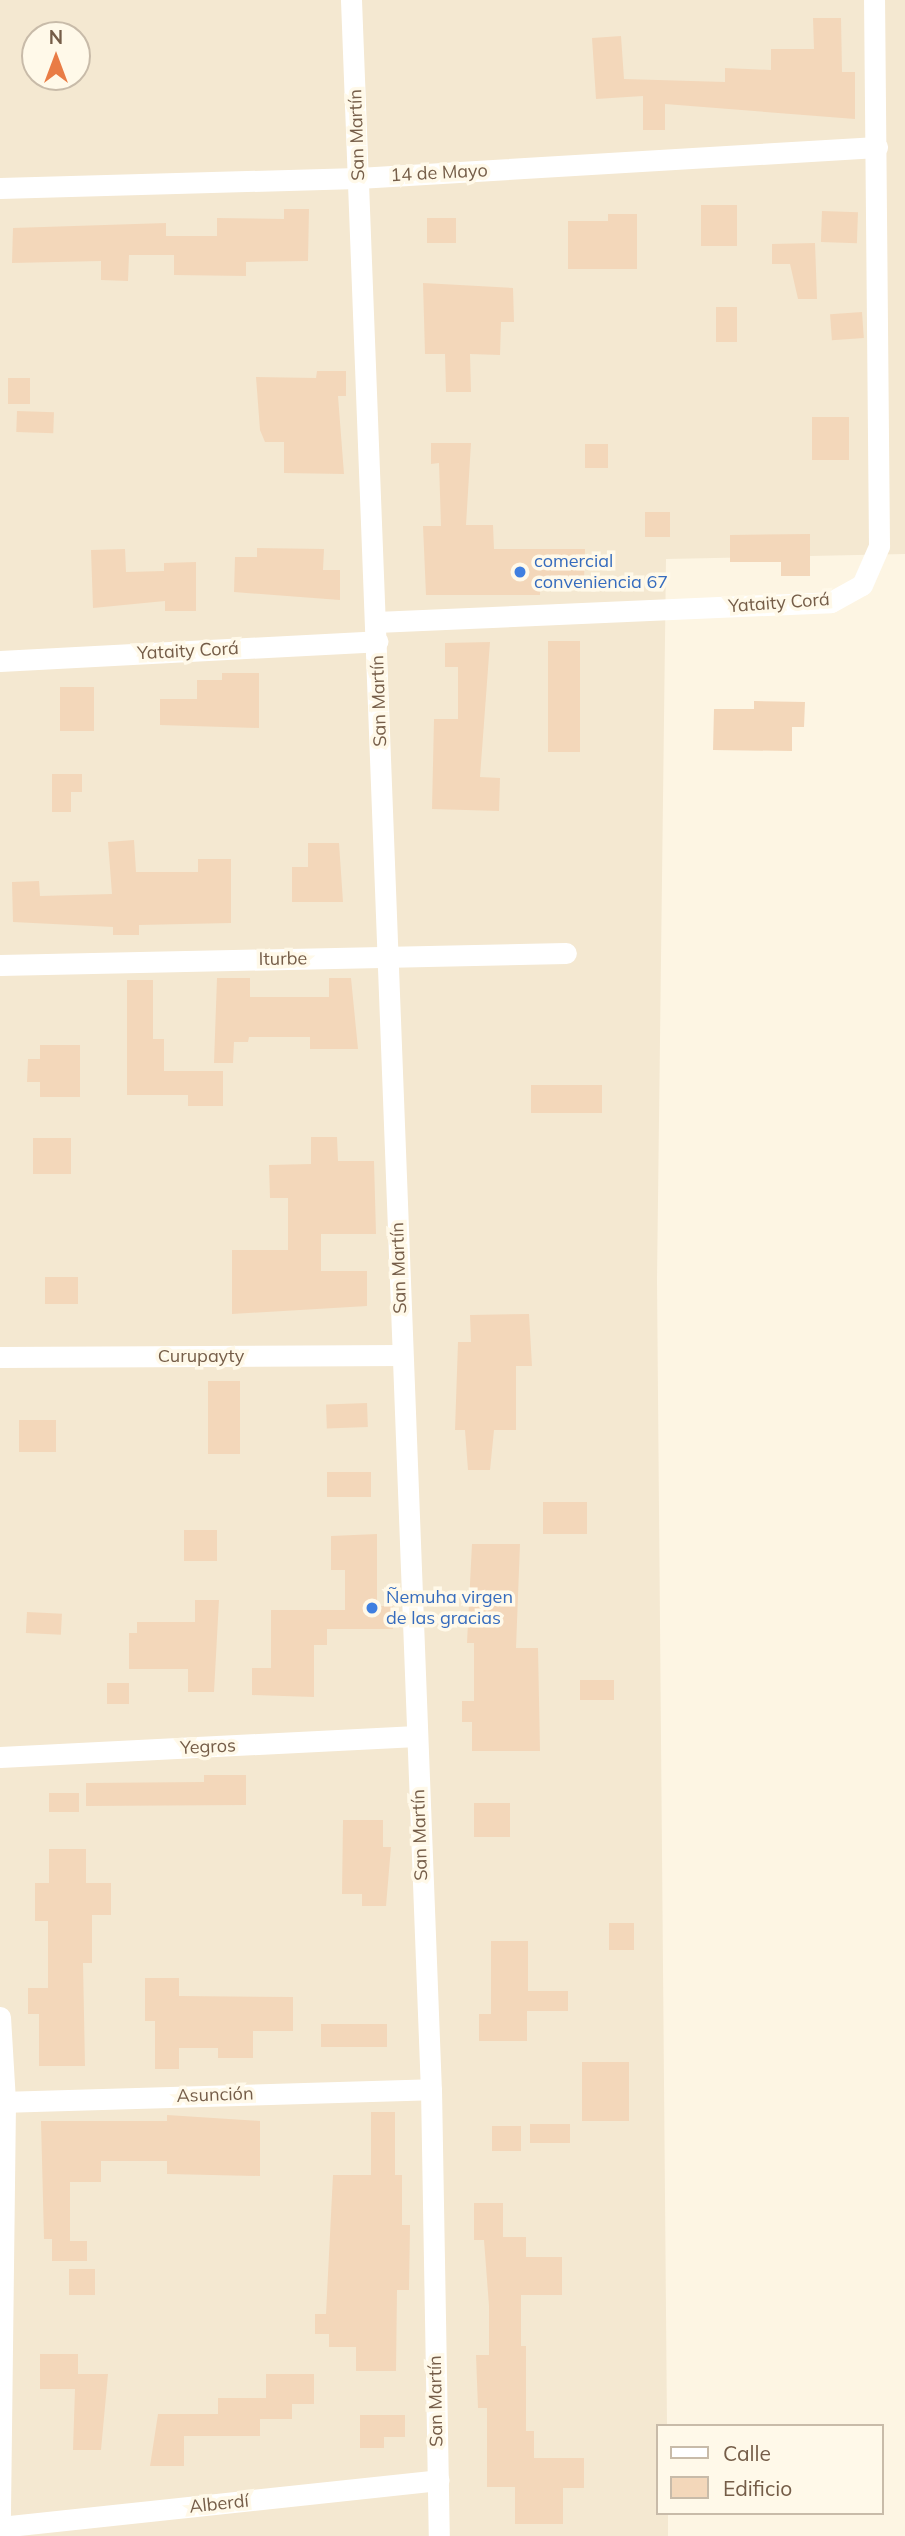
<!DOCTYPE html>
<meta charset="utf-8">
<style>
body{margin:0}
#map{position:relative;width:905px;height:2536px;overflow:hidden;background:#fdf5e3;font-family:Mulish,sans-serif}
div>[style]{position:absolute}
.residential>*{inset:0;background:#f4e8d1}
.building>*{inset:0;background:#f3d7ba;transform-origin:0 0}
.minor>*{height:21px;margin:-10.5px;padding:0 10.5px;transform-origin:10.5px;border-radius:10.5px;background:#fff}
.dots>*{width:19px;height:19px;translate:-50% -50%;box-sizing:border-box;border:4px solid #fff9e9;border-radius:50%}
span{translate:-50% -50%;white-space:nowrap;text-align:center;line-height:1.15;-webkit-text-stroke:7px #fff9e9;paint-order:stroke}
.street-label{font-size:18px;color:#755d48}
.shop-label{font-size:18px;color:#366cbe}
.left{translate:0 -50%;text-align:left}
.legend{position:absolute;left:656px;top:2424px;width:228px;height:91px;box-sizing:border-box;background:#fff9e9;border:2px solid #c8bba9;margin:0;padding:9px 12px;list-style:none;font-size:21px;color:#755d48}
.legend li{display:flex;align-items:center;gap:14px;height:35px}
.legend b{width:35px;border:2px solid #c8bba9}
.north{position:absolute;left:21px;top:21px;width:70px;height:70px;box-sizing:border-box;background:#fff9e9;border:2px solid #c8bba9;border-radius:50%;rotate:0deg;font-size:19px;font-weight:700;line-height:28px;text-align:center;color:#755d48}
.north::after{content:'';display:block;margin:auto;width:24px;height:32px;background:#e97c45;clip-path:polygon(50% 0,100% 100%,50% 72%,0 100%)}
</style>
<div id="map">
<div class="residential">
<div style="clip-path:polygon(evenodd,0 0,905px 0,905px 554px,666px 559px,657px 1280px,667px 2426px,658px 2426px,658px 2513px,668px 2513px,668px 2536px,0 2536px,0 0,35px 35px,77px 35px,77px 77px,35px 77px,35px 35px)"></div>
</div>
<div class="building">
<div style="clip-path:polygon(813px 18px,841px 18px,842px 72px,855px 72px,855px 119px,665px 104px,665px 130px,643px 130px,643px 96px,596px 99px,592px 38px,621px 36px,624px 79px,725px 82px,725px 68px,771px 70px,771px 49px,814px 49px)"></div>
<div style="left:737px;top:205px;width:41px;height:36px;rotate:90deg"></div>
<div style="clip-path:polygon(284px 209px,309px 209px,308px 261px,246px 262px,246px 276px,174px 275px,174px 255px,129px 255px,128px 281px,101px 280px,101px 261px,12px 263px,13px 228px,166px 223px,166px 236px,217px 236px,217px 218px,284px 219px)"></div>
<div style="left:822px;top:211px;width:36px;height:31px;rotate:2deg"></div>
<div style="clip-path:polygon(608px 214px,637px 214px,637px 269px,568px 269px,568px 221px,608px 221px)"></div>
<div style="left:427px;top:218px;width:29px;height:25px"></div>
<div style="clip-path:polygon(815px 243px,817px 299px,798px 299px,790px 264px,772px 264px,772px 244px)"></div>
<div style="clip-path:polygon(423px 283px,513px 288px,514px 322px,501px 322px,500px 355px,470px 354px,471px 392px,446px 392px,445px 354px,425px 354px)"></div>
<div style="left:716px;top:307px;width:21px;height:35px"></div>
<div style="left:862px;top:312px;width:26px;height:32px;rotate:86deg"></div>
<div style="clip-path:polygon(317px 371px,346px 371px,346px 396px,338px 396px,344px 474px,284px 473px,284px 442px,265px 442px,260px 430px,256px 377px,316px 378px)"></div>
<div style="left:8px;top:378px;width:22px;height:26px"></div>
<div style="left:17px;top:411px;width:37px;height:21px;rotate:2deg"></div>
<div style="left:812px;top:417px;width:37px;height:43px"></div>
<div style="clip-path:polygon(431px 443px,471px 443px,466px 525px,493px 525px,494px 549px,585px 549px,584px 580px,541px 579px,540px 595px,426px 595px,423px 526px,441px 526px,439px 463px,431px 464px)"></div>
<div style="left:585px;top:444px;width:23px;height:24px"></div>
<div style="left:645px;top:512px;width:25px;height:25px"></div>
<div style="clip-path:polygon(810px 534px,810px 576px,781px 576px,781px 562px,730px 562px,730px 535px)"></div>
<div style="clip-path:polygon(257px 548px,324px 549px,323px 570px,340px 570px,340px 600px,234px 592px,235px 557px,257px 557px)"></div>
<div style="clip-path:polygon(125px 549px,126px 572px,164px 571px,164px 563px,196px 562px,196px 611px,165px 611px,165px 601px,93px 608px,91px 550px)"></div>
<div style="left:548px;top:641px;width:32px;height:111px"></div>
<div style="clip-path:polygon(490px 642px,480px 777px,500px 778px,499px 811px,432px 809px,434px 719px,458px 719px,458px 667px,445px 667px,445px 643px)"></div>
<div style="clip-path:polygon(222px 673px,259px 673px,259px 728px,160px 725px,160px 699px,197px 699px,197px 680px,222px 680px)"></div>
<div style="left:60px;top:687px;width:34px;height:44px"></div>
<div style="clip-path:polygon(754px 701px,805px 702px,804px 727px,792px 727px,792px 751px,713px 750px,714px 709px,754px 709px)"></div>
<div style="clip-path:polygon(52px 774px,82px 774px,82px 792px,71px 792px,71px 812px,52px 812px)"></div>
<div style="clip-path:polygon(134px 840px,136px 872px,198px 872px,198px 859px,231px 859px,231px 923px,139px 925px,139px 935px,113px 935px,113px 927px,13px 922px,12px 882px,39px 881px,40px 896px,112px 894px,108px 842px)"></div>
<div style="clip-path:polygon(308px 843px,339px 843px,343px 902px,292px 902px,292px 867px,308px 867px)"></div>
<div style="clip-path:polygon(217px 978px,250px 978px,250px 997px,329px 997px,329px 978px,351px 978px,358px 1049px,310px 1049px,310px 1037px,249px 1037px,248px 1042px,234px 1042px,233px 1063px,214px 1063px)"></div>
<div style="clip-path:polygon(127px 980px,153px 980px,153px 1039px,164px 1039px,164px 1071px,223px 1071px,223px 1106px,188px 1106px,188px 1095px,127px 1095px)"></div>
<div style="clip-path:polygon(40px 1045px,80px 1045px,80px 1097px,40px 1097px,40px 1082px,27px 1082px,28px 1059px,40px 1059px)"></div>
<div style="left:531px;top:1085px;width:71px;height:28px"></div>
<div style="clip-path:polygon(311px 1137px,337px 1137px,338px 1161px,374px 1161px,376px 1234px,321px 1234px,321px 1271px,367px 1271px,367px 1306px,232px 1314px,232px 1250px,288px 1250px,288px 1198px,270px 1198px,269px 1165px,311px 1164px)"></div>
<div style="left:33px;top:1138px;width:38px;height:36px"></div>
<div style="left:45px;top:1277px;width:33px;height:27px"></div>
<div style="clip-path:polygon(529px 1314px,532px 1366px,516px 1366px,516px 1430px,494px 1430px,490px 1470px,468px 1470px,465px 1430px,455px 1430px,458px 1342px,471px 1342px,470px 1315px)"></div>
<div style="left:208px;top:1381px;width:32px;height:73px"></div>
<div style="left:367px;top:1403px;width:24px;height:41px;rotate:88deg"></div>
<div style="left:19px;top:1420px;width:37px;height:32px"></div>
<div style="left:327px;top:1472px;width:44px;height:25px"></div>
<div style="left:543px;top:1502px;width:44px;height:32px"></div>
<div style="left:184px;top:1530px;width:33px;height:31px"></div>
<div style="clip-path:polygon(377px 1534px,377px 1606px,393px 1606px,393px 1629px,327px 1629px,327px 1645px,314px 1645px,314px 1697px,252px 1695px,252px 1668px,271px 1668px,271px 1610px,345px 1610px,345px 1570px,331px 1570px,331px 1536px)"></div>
<div style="clip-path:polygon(472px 1544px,520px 1544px,516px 1648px,538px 1648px,540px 1751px,472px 1751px,472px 1722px,462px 1722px,462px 1701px,474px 1701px,474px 1643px,467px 1643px)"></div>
<div style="clip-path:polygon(195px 1600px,219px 1600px,214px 1692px,188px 1692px,188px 1669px,129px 1669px,129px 1633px,137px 1633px,137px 1622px,195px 1622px)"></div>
<div style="left:27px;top:1612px;width:35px;height:21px;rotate:3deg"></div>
<div style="left:580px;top:1680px;width:34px;height:20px"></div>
<div style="left:107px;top:1683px;width:22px;height:21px"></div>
<div style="clip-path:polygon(204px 1775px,246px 1775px,246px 1805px,86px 1806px,86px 1783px,204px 1782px)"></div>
<div style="left:49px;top:1793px;width:30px;height:19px"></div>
<div style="left:474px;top:1803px;width:36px;height:34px"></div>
<div style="clip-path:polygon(343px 1820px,383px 1820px,383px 1847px,391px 1847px,386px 1906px,362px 1906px,362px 1894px,342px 1894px)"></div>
<div style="clip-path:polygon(49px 1849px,86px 1849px,86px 1883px,111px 1883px,111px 1915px,92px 1915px,92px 1963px,83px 1963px,85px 2066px,39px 2066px,39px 2014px,28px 2014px,28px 1988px,48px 1988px,48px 1921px,35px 1921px,35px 1883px,49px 1883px)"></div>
<div style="left:609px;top:1923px;width:25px;height:27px"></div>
<div style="clip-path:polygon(491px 1941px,528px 1941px,528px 1991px,568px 1991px,568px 2011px,527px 2011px,527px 2041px,479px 2041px,479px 2014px,491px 2014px)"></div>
<div style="clip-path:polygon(145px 1978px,179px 1978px,179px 1996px,293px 1997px,293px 2031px,253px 2031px,253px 2058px,218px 2058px,218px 2048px,179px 2048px,179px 2069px,155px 2069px,155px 2021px,145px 2021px)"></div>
<div style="left:321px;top:2024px;width:66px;height:23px"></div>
<div style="left:582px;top:2062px;width:47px;height:59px"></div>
<div style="clip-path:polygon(371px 2112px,395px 2112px,395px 2175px,402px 2175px,402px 2225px,410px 2225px,409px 2290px,397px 2290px,396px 2371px,356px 2371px,356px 2347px,329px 2347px,329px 2334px,315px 2334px,315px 2314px,326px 2314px,333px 2175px,371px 2175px)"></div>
<div style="clip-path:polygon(167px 2115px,260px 2121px,260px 2176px,167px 2174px,167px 2161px,101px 2161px,101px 2182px,70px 2182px,70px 2241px,87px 2241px,87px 2261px,52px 2261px,52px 2239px,44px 2239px,41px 2121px,167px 2121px)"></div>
<div style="left:530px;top:2124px;width:40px;height:19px"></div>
<div style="left:492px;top:2126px;width:29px;height:25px"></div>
<div style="clip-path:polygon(474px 2203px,503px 2203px,503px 2237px,526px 2237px,526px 2257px,562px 2257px,562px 2295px,521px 2295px,521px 2346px,526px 2346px,526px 2431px,534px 2431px,534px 2458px,584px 2458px,584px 2488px,563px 2488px,563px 2524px,515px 2524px,515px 2487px,487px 2487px,487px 2408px,478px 2408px,476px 2355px,489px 2355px,489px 2306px,484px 2240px,474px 2240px)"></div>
<div style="left:69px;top:2269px;width:26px;height:26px"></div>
<div style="clip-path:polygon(40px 2354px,78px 2354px,78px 2374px,108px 2374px,101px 2450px,73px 2450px,75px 2389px,40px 2389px)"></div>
<div style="clip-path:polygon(266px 2374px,314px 2374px,314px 2404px,292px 2404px,292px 2419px,260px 2419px,260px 2436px,184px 2436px,184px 2466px,150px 2466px,158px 2414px,218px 2414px,218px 2398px,266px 2398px)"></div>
<div style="clip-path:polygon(360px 2415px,405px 2415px,405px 2437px,384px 2437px,384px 2448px,360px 2448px)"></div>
</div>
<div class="minor">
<div style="left:351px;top:0;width:2091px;rotate:87.81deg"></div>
<div style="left:431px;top:2089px;width:447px;rotate:89deg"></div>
<div style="left:0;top:188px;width:358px;rotate:-1.6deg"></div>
<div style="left:358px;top:178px;width:520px;rotate:-3.42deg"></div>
<div style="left:376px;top:622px;width:455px;rotate:-2.5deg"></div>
<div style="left:831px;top:602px;width:35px;rotate:-29deg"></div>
<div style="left:862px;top:585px;width:43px;rotate:-66.4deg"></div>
<div style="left:879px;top:546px;width:546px;rotate:-90.52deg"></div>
<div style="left:0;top:661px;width:378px;rotate:-3deg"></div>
<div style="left:0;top:965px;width:566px;rotate:-1.21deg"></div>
<div style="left:0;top:1357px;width:402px;rotate:-0.3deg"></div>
<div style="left:0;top:1757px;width:417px;rotate:-2.9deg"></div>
<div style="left:0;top:2017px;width:85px;rotate:86.6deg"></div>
<div style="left:5px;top:2102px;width:434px;rotate:90.7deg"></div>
<div style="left:0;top:2102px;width:431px;rotate:-1.7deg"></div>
<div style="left:0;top:2527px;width:441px;rotate:-6.1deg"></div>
</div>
<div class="dots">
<div style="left:520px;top:572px;background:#3f7fe0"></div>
<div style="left:372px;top:1608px;background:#3f7fe0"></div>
</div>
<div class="street-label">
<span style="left:357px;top:135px;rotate:-92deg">San Martín</span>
<span style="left:439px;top:173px;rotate:-3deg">14 de Mayo</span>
<span style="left:779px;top:603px;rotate:-4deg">Yataity Corá</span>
<span style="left:188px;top:651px;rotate:-3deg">Yataity Corá</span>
<span style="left:379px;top:701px;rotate:-92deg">San Martín</span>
<span style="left:283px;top:959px;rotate:-1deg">Iturbe</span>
<span style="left:399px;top:1268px;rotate:-92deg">San Martín</span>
<span style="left:201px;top:1356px">Curupayty</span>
<span style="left:208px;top:1747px;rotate:-3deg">Yegros</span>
<span style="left:420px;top:1835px;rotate:-92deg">San Martín</span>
<span style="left:215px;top:2095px;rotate:-2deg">Asunción</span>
<span style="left:436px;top:2401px;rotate:-91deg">San Martín</span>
<span style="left:219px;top:2504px;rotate:-6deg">Alberdí</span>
</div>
<div class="shop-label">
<span class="left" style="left:534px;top:572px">comercial<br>conveniencia 67</span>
<span class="left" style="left:386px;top:1608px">Ñemuha virgen<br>de las gracias</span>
</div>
<ul class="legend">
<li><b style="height:9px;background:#fff"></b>Calle</li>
<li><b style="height:19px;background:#f3d7ba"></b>Edificio</li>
</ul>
<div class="north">N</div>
</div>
